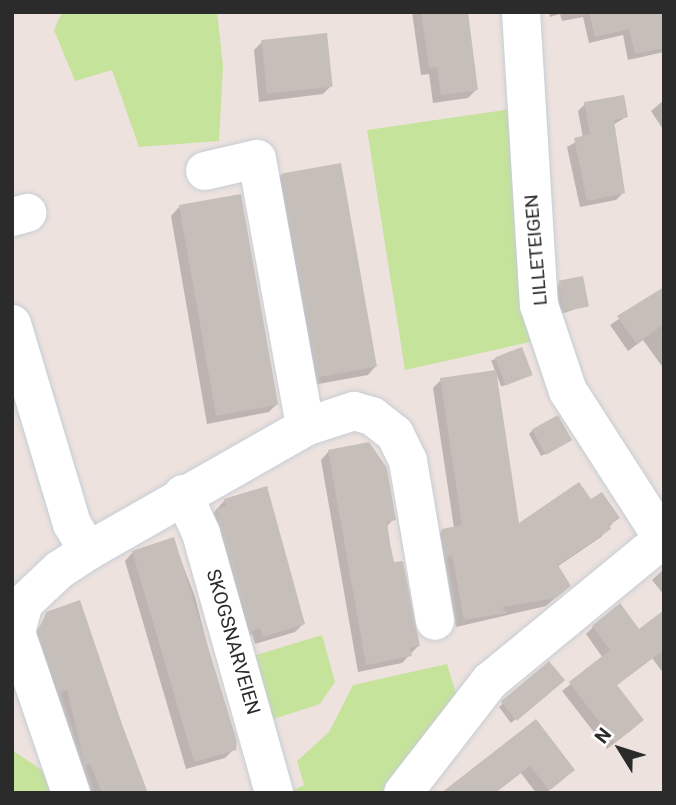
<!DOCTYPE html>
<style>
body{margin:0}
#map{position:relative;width:676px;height:805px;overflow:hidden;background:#ede2de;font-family:Roboto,sans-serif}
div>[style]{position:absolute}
.green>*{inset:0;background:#c6e39b}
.shadow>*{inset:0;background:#0003;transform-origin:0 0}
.building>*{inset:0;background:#c6beb9;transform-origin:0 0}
.roads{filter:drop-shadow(0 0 2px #c6cdd5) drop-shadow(0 0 2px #c6cdd5)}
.minor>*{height:38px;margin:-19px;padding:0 19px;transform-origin:19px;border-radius:19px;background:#fff}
span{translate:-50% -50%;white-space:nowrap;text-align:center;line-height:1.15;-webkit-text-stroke:6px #fff;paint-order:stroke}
.street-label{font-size:19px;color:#2b2b2b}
.frame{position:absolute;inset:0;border:14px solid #2b2b2b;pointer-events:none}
.north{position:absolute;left:585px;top:714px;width:70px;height:70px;-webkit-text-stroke:5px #fff;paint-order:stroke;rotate:308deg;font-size:19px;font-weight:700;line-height:28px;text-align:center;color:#2b2b2b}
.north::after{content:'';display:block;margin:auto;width:24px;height:32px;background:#2b2b2b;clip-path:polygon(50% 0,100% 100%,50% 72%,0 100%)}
</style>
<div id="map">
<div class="green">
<div style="clip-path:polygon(62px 12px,217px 12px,223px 66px,219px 141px,139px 147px,112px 70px,75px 81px,54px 30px)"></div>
<div style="clip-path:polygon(512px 109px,534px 341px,405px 370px,367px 130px)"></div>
<div style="clip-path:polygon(322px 635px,335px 682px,320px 704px,267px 721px,250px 657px)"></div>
<div style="clip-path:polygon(447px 664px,458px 700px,388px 793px,288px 793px,304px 785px,297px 761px,329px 732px,353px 685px)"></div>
<div style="clip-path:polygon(12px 750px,49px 775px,55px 793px,12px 793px)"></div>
</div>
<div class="shadow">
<div style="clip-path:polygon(412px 12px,466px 12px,477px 89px,468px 98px,433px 103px,429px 74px,421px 75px)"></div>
<div style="clip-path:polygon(549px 12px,664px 12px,664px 52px,628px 60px,623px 35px,589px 43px,583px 17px,562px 21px,560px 14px,550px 17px)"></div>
<div style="clip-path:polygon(262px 42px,331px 86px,323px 94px,259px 102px,254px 50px)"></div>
<div style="clip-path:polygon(664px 100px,664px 131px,651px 111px)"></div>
<div style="clip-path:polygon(585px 104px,626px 117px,613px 125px,623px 193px,616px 200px,580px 207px,567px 147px,583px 138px,578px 111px)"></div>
<div style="clip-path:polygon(282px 174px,376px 366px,368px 375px,313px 385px,274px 182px)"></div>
<div style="clip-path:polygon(179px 207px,277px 404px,269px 412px,207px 424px,171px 216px)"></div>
<div style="clip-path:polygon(560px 283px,587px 305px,561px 314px,556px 287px)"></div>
<div style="clip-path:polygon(662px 290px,664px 292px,664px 369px,643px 340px,628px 351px,610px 325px)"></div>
<div style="left:521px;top:349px;width:28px;height:32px;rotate:69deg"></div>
<div style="clip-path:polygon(441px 380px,517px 526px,590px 502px,617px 518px,601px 537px,557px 567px,561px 593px,546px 606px,456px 627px,445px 563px,439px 563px,435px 538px,442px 530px,454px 528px,433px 388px)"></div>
<div style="clip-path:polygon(533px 430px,570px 440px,541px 456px,529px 434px)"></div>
<div style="clip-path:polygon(329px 451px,394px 519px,386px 527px,388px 543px,419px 645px,402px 663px,358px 672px,321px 460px)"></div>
<div style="clip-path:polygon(225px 500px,303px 624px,295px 632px,255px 644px,252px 635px,243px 638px,208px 519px)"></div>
<div style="clip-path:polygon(173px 539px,195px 597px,234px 749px,225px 758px,186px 769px,125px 561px,133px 552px)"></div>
<div style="clip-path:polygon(664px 569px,664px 595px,652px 580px)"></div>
<div style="clip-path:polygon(664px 612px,664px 674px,652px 658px,616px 686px,635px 727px,607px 749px,562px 691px,603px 658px,586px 634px,593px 627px,639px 631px)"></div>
<div style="clip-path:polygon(47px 614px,146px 793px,90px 793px,31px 641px)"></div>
<div style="clip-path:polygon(559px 683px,511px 723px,499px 707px,503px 703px)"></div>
<div style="clip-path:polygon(535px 721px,565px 778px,546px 793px,536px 793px,521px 773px,495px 793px,442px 793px)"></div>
</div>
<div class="building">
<div style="clip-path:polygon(421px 12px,468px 12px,478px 90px,441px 95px,437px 67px,429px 68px)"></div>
<div style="clip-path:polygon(589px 12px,664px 12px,664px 48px,635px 54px,629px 29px,595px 37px)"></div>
<div style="left:327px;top:33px;width:54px;height:66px;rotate:84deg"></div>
<div style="clip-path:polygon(624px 95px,628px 117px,614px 120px,625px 193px,587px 201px,574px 138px,590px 134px,584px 102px)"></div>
<div style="left:341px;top:163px;width:207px;height:60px;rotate:80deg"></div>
<div style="left:241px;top:194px;width:214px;height:63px;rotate:80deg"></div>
<div style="left:583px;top:276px;width:31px;height:25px;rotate:79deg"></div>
<div style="clip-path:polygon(664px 287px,664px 324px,637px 344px,617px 316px)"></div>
<div style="left:522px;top:347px;width:30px;height:29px;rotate:69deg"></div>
<div style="clip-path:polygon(496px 370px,519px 523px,579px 482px,591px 499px,602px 492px,620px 518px,609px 525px,611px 529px,558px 565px,571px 586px,556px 598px,502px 607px,507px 613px,464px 620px,452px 556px,446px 557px,442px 529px,462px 525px,440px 378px)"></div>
<div style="left:558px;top:415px;width:29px;height:30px;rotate:61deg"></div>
<div style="clip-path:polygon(369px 442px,387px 468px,396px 520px,387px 522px,390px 543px,394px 562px,403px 561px,420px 646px,410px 648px,412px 656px,366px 665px,328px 450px)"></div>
<div style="clip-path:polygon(267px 486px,305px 624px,263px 637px,260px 628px,251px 631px,216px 509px,226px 506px,224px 499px)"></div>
<div style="clip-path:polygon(174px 537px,237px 741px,236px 750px,194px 762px,132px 551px)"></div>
<div style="clip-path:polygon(80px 600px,123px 727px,148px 793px,102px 793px,90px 764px,85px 766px,67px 690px,60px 693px,39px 631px,46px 612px)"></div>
<div style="clip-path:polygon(620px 603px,639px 629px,664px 610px,664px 650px,617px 685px,644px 720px,615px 743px,569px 682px,610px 650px,592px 626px)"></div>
<div style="left:549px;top:661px;width:25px;height:63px;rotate:50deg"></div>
<div style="clip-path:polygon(536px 719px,575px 770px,549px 790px,530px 766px,494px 793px,441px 793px)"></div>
</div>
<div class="roads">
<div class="minor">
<div style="left:521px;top:12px;width:294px;rotate:86.5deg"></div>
<div style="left:539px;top:305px;width:91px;rotate:71.4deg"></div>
<div style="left:568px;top:391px;width:176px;rotate:57.3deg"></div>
<div style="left:205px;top:171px;width:53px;rotate:-13deg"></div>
<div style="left:257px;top:159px;width:272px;rotate:79.8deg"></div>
<div style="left:12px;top:217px;width:16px;rotate:-15deg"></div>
<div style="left:12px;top:324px;width:209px;rotate:73.3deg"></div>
<div style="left:72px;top:524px;width:31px;rotate:59deg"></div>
<div style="left:183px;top:494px;width:43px;rotate:65.2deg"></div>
<div style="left:201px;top:533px;width:270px;rotate:74.3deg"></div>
<div style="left:71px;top:793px;width:170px;rotate:-108.9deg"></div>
<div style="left:16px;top:632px;width:30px;rotate:-75deg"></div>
<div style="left:24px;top:603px;width:48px;rotate:-43.3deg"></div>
<div style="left:59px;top:570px;width:35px;rotate:-33deg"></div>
<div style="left:88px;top:551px;width:250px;rotate:-29.7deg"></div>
<div style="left:305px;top:427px;width:52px;rotate:-18.1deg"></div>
<div style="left:354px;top:411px;width:19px;rotate:16deg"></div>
<div style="left:372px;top:416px;width:29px;rotate:38deg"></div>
<div style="left:395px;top:434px;width:30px;rotate:64deg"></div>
<div style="left:408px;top:461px;width:162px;rotate:80.4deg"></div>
<div style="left:403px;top:793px;width:142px;rotate:-52.2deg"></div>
<div style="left:490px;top:681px;width:225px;rotate:-39.4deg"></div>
</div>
</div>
<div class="street-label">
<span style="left:536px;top:250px;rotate:-95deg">LILLETEIGEN</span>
<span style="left:233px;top:642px;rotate:74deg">SKOGSNARVEIEN</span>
</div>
<div class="frame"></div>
<div class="north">N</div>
</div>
